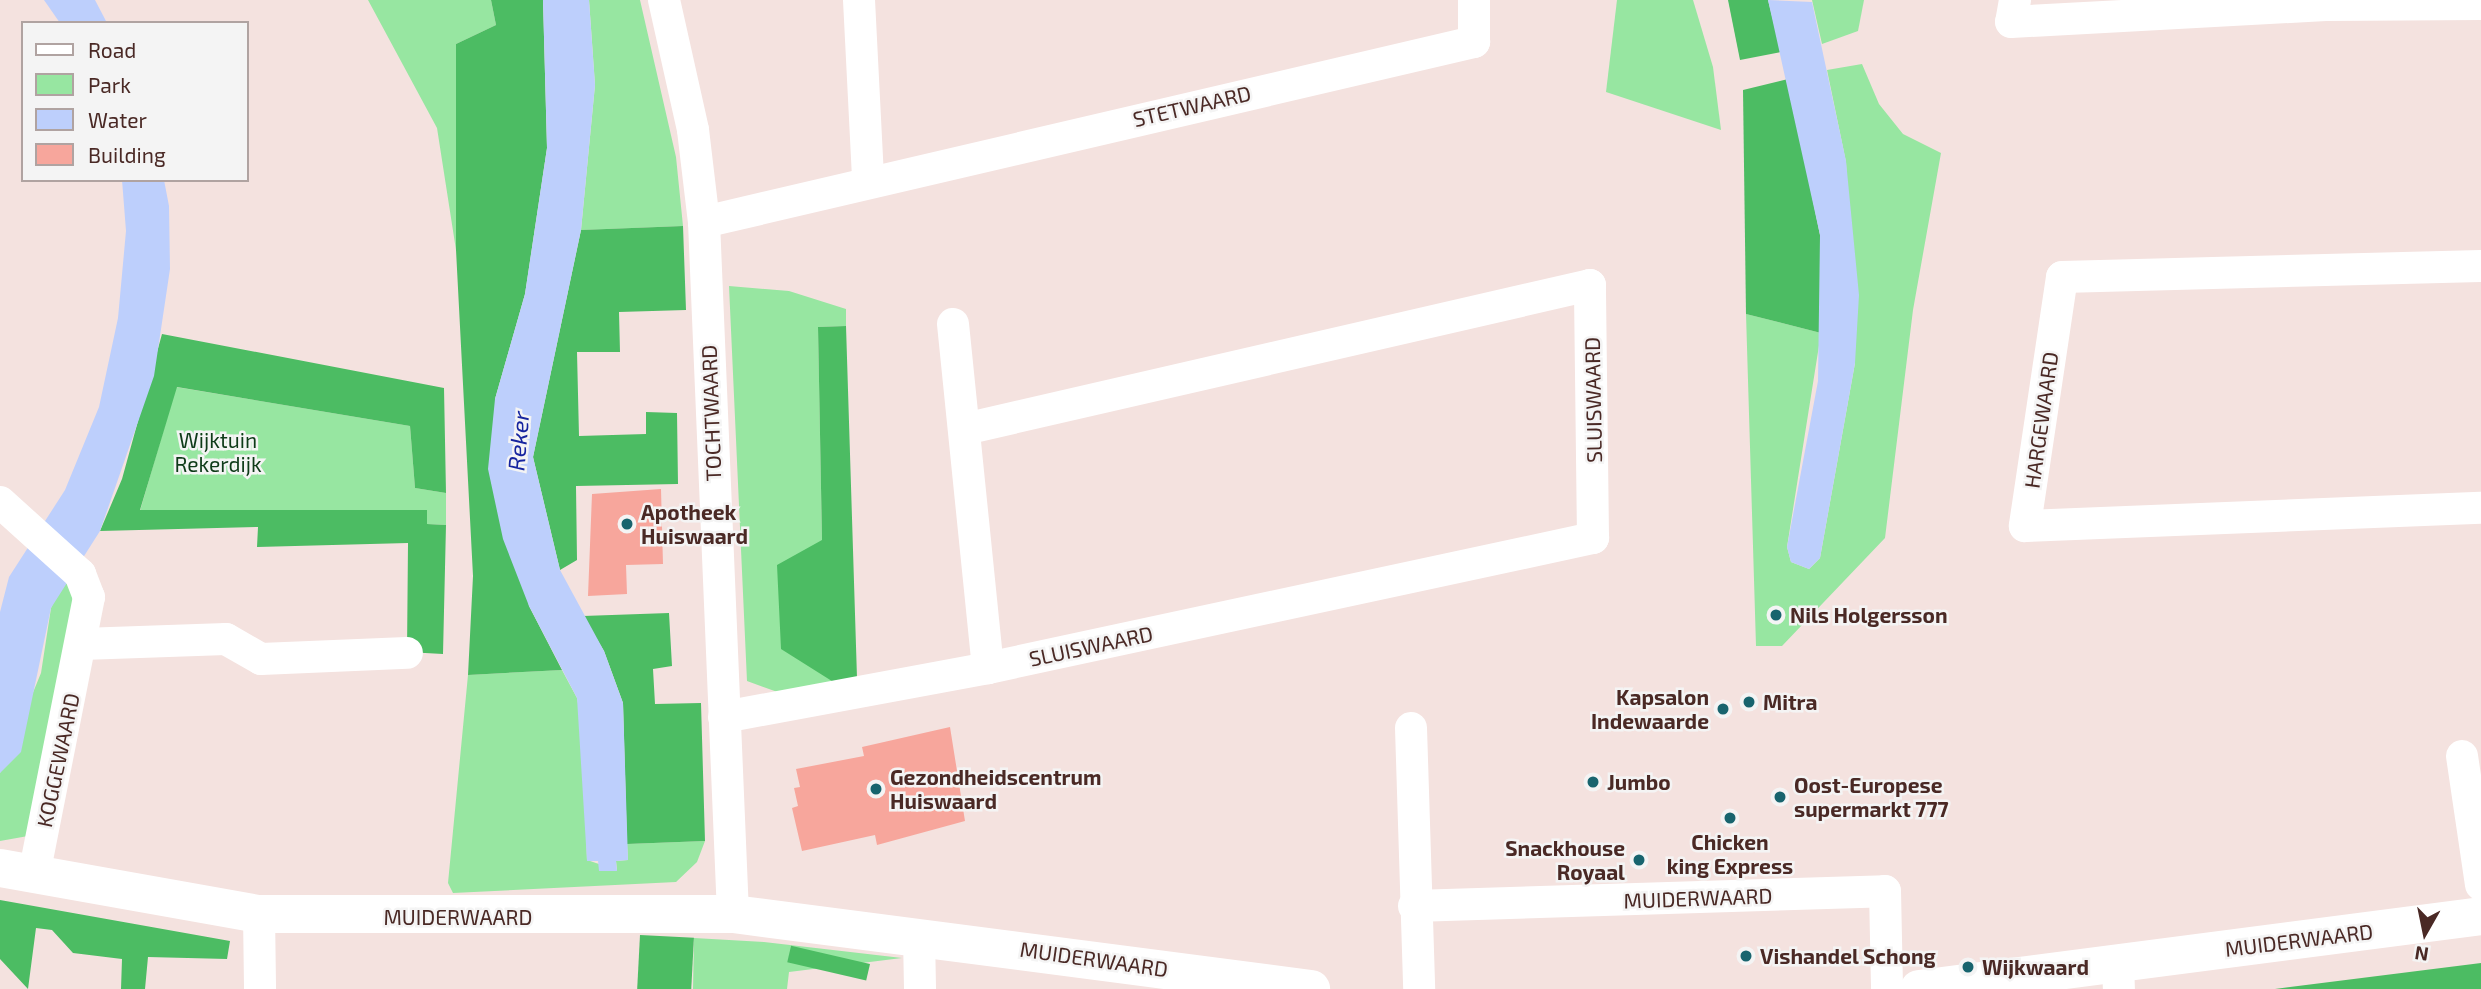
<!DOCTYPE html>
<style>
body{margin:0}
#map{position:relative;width:2481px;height:989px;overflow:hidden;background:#f4e2df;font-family:"Exo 2",sans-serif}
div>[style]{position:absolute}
.green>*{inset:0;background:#97e6a1}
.forest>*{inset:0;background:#4cbc63;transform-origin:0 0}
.water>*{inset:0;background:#bdcffc}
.building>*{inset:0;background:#f7a69c}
.street>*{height:32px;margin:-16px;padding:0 16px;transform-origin:16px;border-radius:16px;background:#fff}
.secondary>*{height:38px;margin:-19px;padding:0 19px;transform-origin:19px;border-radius:19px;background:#fff}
.dots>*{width:19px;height:19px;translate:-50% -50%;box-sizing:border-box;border:4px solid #f4f4f4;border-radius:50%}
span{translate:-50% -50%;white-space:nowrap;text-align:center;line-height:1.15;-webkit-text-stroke:5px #f4f4f4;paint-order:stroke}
.street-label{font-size:21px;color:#4a2925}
.park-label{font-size:21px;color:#0e3b18}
.poi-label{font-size:21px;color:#4a2925;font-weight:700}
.left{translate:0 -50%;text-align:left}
.right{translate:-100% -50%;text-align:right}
.water-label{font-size:23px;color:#16249f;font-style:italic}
.legend{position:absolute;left:21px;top:21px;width:228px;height:161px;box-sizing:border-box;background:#f4f4f4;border:2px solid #b0a3a1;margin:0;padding:9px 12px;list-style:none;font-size:21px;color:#4a2925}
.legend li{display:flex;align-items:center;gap:14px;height:35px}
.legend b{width:35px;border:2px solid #b0a3a1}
.north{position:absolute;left:2390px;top:898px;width:70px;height:70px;-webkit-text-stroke:5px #f4f4f4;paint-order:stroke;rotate:189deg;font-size:19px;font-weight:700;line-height:28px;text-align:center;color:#4a2925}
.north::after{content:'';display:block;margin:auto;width:24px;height:32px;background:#4a2925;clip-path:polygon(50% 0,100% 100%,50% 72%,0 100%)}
</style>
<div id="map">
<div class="green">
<div style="clip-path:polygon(368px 0,491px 0,496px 25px,456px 44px,456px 250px,437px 128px)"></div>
<div style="clip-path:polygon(589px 0,640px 0,676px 157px,683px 226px,581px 230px,595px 85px)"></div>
<div style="clip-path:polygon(1617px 0,1693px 0,1713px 67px,1721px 130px,1606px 92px)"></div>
<div style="clip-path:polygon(1812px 0,1864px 0,1858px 31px,1822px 44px)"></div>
<div style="clip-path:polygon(1862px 64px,1879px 104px,1903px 134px,1941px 153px,1913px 310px,1885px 538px,1782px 646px,1756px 646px,1746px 314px,1821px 333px,1787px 547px,1791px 562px,1809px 569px,1820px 558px,1855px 363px,1846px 162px,1827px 70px)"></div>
<div style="clip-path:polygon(729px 286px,789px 291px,846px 309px,846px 326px,818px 327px,822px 540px,835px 683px,783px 694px,747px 681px)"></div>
<div style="clip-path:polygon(176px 387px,410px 426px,415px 488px,446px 493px,446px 525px,427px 524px,427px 510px,140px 511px)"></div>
<div style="clip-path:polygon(64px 580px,75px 590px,28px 836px,0 841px,0 773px,41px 673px,51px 608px)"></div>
<div style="clip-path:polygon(562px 670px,577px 698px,583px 729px,587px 860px,617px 870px,616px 861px,628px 860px,627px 844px,705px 841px,697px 862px,676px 882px,453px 893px,448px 883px,468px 675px)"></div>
<div style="clip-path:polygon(694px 938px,764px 942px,902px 958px,789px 972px,787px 989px,693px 989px)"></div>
</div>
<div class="forest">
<div style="clip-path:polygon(491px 0,543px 0,547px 148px,525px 294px,495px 399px,529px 606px,562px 670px,468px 675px,473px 576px,456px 250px,456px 44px,496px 25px)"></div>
<div style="clip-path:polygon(1728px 0,1768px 0,1781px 52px,1740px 60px)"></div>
<div style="clip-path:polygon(1788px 79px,1820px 235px,1821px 333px,1746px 314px,1743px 90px)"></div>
<div style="clip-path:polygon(683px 226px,686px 310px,619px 312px,620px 352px,577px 352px,579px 436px,646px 434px,646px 412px,677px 413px,678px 484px,576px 486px,577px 560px,560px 570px,533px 457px,581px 230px)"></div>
<div style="clip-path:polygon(846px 326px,857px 678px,835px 683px,781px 649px,777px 565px,822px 540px,818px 327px)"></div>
<div style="clip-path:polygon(162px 334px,444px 388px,446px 493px,415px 488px,410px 426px,177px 387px,140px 510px,427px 510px,427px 524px,446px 525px,443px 654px,407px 652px,408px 543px,257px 547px,258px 527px,100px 531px,122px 479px)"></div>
<div style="clip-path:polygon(669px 613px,672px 666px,653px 669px,655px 704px,701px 703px,705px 841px,627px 844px,623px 703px,604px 651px,583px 616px)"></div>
<div style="clip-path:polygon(0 900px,230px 941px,227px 959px,148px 957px,145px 989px,121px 989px,122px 959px,73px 953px,52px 930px,36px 928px,28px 989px,0 959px)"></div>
<div style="left:640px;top:935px;width:54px;height:54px;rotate:3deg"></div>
<div style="clip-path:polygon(2481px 963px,2481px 989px,2275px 989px)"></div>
<div style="left:870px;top:964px;width:17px;height:81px;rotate:103deg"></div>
</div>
<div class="water">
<div style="clip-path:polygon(44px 0,95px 0,107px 23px,60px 23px)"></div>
<div style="clip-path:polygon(543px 0,589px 0,595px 85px,581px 230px,533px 457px,560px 570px,604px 651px,623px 703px,628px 860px,616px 861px,617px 871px,599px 871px,598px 861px,587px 861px,577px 698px,529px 606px,503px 539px,488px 469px,495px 399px,525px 294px,547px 148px)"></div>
<div style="clip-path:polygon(1768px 0,1812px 2px,1846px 161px,1859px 295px,1855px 363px,1820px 558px,1809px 569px,1791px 562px,1787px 547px,1818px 381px,1820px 235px)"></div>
<div style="clip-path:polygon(122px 180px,164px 180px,169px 206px,170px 269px,154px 376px,100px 531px,51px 608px,21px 752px,0 773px,0 612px,9px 577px,65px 490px,99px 407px,118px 318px,126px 231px)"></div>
</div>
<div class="building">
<div style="clip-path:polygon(661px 489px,663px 564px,626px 565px,627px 594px,588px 596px,592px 494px)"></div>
<div style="clip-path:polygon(950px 727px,965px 821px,877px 845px,875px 835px,802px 851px,792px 808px,798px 806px,794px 788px,800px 787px,796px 769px,864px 756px,862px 747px)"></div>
</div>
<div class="street">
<div style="left:664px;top:0;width:133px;rotate:77.4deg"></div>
<div style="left:693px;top:130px;width:93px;rotate:83.2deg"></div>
<div style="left:704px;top:222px;width:693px;rotate:87.6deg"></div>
<div style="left:859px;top:0;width:179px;rotate:87.1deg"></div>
<div style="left:2015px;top:0;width:22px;rotate:100deg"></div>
<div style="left:2011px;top:22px;width:315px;rotate:-3.1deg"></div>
<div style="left:2326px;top:5px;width:155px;rotate:-0.4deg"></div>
<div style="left:704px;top:222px;width:791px;rotate:-13.16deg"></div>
<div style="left:1474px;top:42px;width:42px;rotate:-90deg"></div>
<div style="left:2481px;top:266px;width:419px;rotate:178.5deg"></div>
<div style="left:2062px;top:277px;width:252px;rotate:98.5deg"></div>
<div style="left:2025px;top:526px;width:456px;rotate:-2.3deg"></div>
<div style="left:953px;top:324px;width:346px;rotate:84.2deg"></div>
<div style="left:0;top:502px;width:108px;rotate:42deg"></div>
<div style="left:80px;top:574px;width:25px;rotate:69deg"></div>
<div style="left:89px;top:597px;width:283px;rotate:101.2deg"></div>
<div style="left:82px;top:644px;width:144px;rotate:-2deg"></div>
<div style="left:226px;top:639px;width:40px;rotate:29.7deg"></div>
<div style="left:261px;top:659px;width:146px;rotate:-2.4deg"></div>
<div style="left:724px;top:717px;width:269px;rotate:-10.5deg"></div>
<div style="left:988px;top:668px;width:619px;rotate:-12.13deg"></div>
<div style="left:1593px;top:538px;width:253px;rotate:-90.7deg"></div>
<div style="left:1590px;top:285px;width:641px;rotate:167.03deg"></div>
<div style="left:1411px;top:728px;width:261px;rotate:88.2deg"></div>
<div style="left:2462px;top:756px;width:130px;rotate:81.6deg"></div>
<div style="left:1414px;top:906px;width:471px;rotate:-1.8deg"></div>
<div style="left:1885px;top:891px;width:98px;rotate:88.8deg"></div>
<div style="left:259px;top:914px;width:75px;rotate:89.2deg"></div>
<div style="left:919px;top:936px;width:53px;rotate:88.9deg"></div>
<div style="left:2118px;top:963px;width:26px;rotate:88deg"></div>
</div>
<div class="secondary">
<div style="left:0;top:868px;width:263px;rotate:10.1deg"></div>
<div style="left:259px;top:914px;width:474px"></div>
<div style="left:733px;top:914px;width:583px;rotate:7.39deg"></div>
<div style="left:1919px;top:989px;width:567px;rotate:-7.4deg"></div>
</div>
<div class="dots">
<div style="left:627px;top:524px;background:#18646e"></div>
<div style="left:1776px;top:615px;background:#18646e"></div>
<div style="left:1749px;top:702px;background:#18646e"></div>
<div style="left:1723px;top:709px;background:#18646e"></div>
<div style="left:1593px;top:782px;background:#18646e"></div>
<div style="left:876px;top:789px;background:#18646e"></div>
<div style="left:1780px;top:797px;background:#18646e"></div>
<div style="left:1730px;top:818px;background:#18646e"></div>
<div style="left:1639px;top:860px;background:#18646e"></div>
<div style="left:1746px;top:956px;background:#18646e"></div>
<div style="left:1968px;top:967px;background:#18646e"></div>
</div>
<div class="street-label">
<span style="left:1192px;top:106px;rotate:-13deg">STETWAARD</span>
<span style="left:1593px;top:400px;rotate:-91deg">SLUISWAARD</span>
<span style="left:711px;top:413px;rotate:-92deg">TOCHTWAARD</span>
<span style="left:2041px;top:420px;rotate:-82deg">HARGEWAARD</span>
<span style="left:1091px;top:646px;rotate:-12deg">SLUISWAARD</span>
<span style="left:58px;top:760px;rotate:-78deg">KOGGEWAARD</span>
<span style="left:1698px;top:898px;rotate:-2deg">MUIDERWAARD</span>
<span style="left:458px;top:917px">MUIDERWAARD</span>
<span style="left:2299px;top:940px;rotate:-7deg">MUIDERWAARD</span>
<span style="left:1094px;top:959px;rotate:8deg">MUIDERWAARD</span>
</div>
<div class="park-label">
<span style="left:218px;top:452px">Wijktuin<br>Rekerdijk</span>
</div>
<div class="poi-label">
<span class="left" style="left:641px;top:524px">Apotheek<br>Huiswaard</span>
<span class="left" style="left:1790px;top:615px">Nils Holgersson</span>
<span class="right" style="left:1709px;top:709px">Kapsalon<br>Indewaarde</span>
<span class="left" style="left:1763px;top:702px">Mitra</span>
<span class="left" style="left:890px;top:789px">Gezondheidscentrum<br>Huiswaard</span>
<span class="left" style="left:1607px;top:782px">Jumbo</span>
<span class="left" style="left:1794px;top:797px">Oost-Europese<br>supermarkt 777</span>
<span style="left:1730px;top:854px">Chicken<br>king Express</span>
<span class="right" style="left:1625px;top:860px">Snackhouse<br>Royaal</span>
<span class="left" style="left:1760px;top:956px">Vishandel Schong</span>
<span class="left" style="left:1982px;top:967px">Wijkwaard</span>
</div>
<div class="water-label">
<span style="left:518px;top:441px;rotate:-85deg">Reker</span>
</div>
<ul class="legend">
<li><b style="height:9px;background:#fff"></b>Road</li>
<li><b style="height:19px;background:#97e6a1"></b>Park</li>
<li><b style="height:19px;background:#bdcffc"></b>Water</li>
<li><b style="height:19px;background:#f7a69c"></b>Building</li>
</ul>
<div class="north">N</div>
</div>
